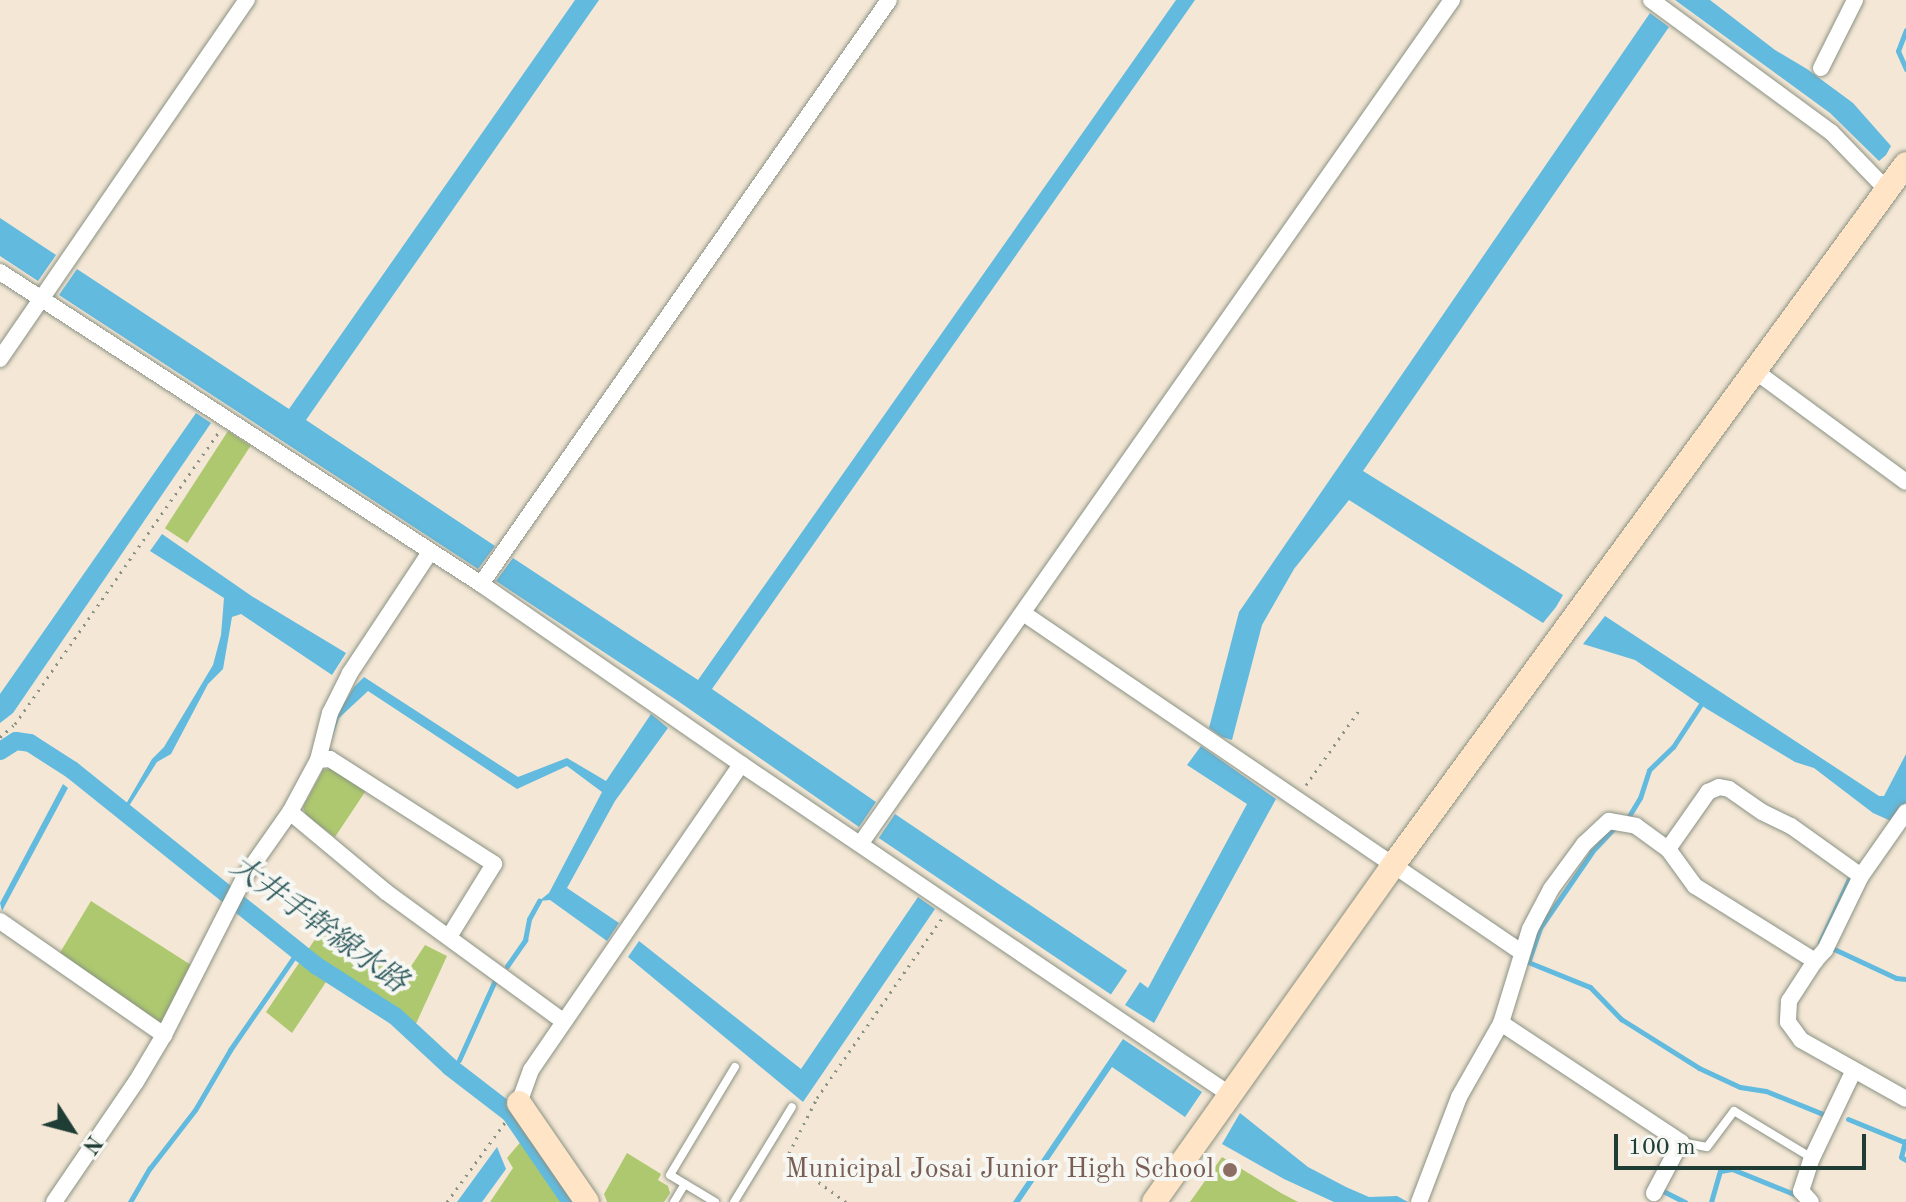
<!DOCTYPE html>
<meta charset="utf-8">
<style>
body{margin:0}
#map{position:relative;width:1906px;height:1202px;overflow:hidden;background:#f4e7d5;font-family:"Old Standard TT","Noto Serif JP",serif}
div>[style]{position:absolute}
.green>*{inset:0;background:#adc86f;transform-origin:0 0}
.water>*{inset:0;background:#62badf;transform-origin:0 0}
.stream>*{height:5px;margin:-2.5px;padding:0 2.5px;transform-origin:2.5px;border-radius:2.5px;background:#62badf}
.canal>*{height:18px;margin:-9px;padding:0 9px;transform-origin:9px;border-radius:9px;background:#62badf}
.path>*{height:3px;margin-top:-1.5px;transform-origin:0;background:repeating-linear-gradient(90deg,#8a9284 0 2px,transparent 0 8px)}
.roads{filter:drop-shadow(0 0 2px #8a9284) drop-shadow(0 0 2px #8a9284)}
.lane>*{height:8px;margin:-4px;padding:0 4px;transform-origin:4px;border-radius:4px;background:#fff}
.street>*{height:16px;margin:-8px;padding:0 8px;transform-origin:8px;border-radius:8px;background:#fff}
.secondary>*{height:24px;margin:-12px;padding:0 12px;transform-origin:12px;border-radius:12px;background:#ffe4c6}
.dots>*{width:22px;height:22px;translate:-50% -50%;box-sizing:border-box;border:4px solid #f6f6f2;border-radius:50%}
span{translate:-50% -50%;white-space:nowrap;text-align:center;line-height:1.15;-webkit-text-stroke:8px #f6f6f2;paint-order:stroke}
.education-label{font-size:28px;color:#785e54}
.right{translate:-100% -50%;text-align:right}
.water-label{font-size:30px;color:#305c5f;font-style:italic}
.north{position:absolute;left:32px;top:1090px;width:80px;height:80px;-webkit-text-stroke:6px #f6f6f2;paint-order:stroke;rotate:126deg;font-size:22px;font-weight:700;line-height:32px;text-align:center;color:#1f3d34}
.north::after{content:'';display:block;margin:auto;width:28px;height:36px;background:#1f3d34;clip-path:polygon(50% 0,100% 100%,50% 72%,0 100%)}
.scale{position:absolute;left:1614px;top:1134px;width:252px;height:36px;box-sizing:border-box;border:4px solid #1f3d34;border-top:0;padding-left:10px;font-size:24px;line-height:28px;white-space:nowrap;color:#1f3d34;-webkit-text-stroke:6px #f6f6f2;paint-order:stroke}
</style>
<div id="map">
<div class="green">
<div style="left:228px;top:431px;width:27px;height:116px;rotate:33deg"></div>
<div style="clip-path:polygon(334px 768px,367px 789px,335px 837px,306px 816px,303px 807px,323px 770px)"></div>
<div style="clip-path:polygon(91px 901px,191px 965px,161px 1028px,58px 956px)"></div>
<div style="clip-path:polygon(328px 920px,406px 974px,425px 945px,447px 956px,414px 1028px,398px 1013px,334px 970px,292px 1033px,266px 1012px)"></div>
<div style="clip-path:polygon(524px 1138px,565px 1202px,490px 1202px,513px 1168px,507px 1158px)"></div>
<div style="clip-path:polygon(627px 1153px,661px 1174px,658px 1180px,668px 1186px,670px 1193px,664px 1202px,607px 1202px,604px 1194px)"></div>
<div style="clip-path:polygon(1222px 1157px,1281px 1193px,1298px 1202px,1190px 1202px)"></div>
</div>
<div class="water">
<div style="clip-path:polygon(575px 0,599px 0,306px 420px,495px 546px,478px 569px,59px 295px,77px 269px,289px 409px)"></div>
<div style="clip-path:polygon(1176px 0,1195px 0,712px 689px,876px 802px,859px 827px,675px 699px,496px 581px,513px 558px,698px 680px)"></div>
<div style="clip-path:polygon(1675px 0,1710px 0,1775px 50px,1807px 69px,1853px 103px,1891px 146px,1886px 155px,1879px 161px,1830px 113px)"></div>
<div style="clip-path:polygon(1650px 13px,1669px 27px,1363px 471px,1563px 595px,1556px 607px,1543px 623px,1349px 500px,1294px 569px,1262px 625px,1232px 740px,1222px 737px,1209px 728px,1239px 612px)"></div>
<div style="clip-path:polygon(0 218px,56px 255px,38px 281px,0 256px)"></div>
<div style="clip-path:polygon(196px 413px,211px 423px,13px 713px,0 723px,0 694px)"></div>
<div style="clip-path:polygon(162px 534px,253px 597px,346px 653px,332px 675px,241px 614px,232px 617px,223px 669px,208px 684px,171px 754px,157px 762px,129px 806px,126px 804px,152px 759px,164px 747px,213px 665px,221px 635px,224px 598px,150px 551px)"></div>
<div style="clip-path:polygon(1605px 616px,1879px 796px,1884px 796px,1906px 754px,1906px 803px,1900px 814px,1891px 821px,1873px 813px,1814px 768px,1795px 762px,1707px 709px,1635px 660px,1583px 644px)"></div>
<div style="clip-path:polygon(364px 677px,518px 777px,567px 758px,606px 781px,651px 714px,668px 728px,615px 801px,567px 888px,619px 923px,607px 941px,550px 900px,539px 901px,549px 893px,602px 792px,567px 766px,517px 789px,368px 691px,339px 718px,330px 744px,333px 722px,354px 687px)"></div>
<div style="clip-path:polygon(1201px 746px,1276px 799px,1154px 1023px,1125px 1005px,1140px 982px,1148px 988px,1247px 804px,1187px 765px)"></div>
<div style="clip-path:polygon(63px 784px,68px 788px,2px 911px,0 903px)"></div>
<div style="left:895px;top:814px;width:280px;height:29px;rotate:34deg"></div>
<div style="clip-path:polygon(918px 897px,935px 909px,803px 1102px,628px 957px,639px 941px,801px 1069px)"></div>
<div style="clip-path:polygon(1123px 1039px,1202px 1092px,1185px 1117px,1112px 1067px,1020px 1202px,1013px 1202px)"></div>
<div style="clip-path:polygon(1240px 1113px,1308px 1167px,1346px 1187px,1369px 1197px,1397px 1196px,1408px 1202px,1334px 1202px,1284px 1179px,1222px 1144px)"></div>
<div style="clip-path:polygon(497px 1147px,506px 1169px,482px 1202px,457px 1202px)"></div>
</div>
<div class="stream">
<div style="left:1906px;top:30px;width:22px;rotate:111deg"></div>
<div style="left:1898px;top:51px;width:20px;rotate:66deg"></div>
<div style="left:1629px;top:816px;width:21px;rotate:-59deg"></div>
<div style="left:1640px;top:798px;width:29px;rotate:-72deg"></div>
<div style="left:1649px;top:770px;width:33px;rotate:-44deg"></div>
<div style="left:1673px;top:747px;width:55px;rotate:-56.9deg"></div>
<div style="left:1615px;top:827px;width:34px;rotate:133deg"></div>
<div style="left:1592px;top:852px;width:92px;rotate:124.4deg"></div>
<div style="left:1540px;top:928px;width:36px;rotate:109deg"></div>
<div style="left:1528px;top:962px;width:67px;rotate:22deg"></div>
<div style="left:1590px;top:987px;width:45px;rotate:45.9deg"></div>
<div style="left:1621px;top:1019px;width:92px;rotate:32.1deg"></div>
<div style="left:1699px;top:1068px;width:45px;rotate:24.9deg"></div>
<div style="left:1740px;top:1087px;width:26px;rotate:9deg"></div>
<div style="left:1766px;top:1091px;width:61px;rotate:22deg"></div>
<div style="left:1820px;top:942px;width:69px;rotate:-65.3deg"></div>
<div style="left:1834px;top:949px;width:68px;rotate:25.1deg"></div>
<div style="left:1896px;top:978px;width:10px;rotate:6deg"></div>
<div style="left:507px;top:966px;width:32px;rotate:-55deg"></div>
<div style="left:525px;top:940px;width:21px;rotate:-79deg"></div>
<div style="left:529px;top:919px;width:21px;rotate:-61deg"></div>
<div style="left:459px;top:1060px;width:90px;rotate:-65.7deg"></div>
<div style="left:1848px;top:1119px;width:61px;rotate:22.3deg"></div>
<div style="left:1905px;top:1141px;width:16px;rotate:104deg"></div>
<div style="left:1901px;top:1157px;width:6px;rotate:31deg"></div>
<div style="left:1663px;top:1191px;width:25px;rotate:27deg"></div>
<div style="left:130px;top:1202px;width:39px;rotate:-60deg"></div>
<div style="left:150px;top:1168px;width:73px;rotate:-52.2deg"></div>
<div style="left:195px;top:1110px;width:69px;rotate:-59.7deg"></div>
<div style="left:230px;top:1050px;width:120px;rotate:-55.5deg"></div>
<div style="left:1711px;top:1202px;width:32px;rotate:-74deg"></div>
<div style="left:1720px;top:1171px;width:12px;rotate:-9deg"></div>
<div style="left:1732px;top:1169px;width:67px;rotate:22deg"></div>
</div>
<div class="canal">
<div style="left:0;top:751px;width:19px;rotate:-32deg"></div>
<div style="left:16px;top:741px;width:14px;rotate:8deg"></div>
<div style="left:30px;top:743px;width:50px;rotate:32.7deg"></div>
<div style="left:72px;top:770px;width:314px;rotate:38.7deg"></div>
<div style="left:317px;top:966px;width:93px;rotate:32.7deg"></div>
<div style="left:395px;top:1016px;width:75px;rotate:42.8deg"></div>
<div style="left:450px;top:1067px;width:76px;rotate:37.5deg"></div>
<div style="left:510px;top:1113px;width:108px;rotate:55.6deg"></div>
</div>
<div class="path">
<div style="left:0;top:737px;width:20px;rotate:-41deg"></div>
<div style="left:15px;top:724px;width:356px;rotate:-55.1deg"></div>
<div style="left:1306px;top:785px;width:93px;rotate:-54.6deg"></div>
<div style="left:447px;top:1202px;width:100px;rotate:-53.9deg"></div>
<div style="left:846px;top:1202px;width:68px;rotate:-144deg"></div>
<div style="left:791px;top:1162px;width:9px;rotate:-103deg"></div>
<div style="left:789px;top:1153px;width:62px;rotate:-63deg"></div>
<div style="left:817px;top:1098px;width:219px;rotate:-55.2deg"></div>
</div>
<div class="roads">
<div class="lane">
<div style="left:1681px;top:1142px;width:26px;rotate:11deg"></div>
<div style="left:1707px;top:1147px;width:45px;rotate:-53.1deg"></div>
<div style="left:1734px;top:1111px;width:91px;rotate:31.1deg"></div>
<div style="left:674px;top:1202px;width:21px;rotate:-59deg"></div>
<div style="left:715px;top:1202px;width:52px;rotate:-149deg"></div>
<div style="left:670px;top:1175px;width:126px;rotate:-59deg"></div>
<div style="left:734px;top:1202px;width:111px;rotate:-58.6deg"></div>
</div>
<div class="street">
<div style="left:1651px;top:0;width:223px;rotate:36.3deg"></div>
<div style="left:1831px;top:132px;width:81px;rotate:46deg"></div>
<div style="left:1821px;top:68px;width:76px;rotate:-63.4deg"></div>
<div style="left:0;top:272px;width:573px;rotate:32.97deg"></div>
<div style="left:481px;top:584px;width:316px;rotate:34.7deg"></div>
<div style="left:0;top:359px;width:436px;rotate:-55.5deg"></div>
<div style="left:1755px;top:371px;width:187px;rotate:36.3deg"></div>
<div style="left:481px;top:584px;width:712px;rotate:-55.06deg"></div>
<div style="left:1023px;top:613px;width:602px;rotate:34.24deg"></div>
<div style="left:318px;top:760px;width:12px;rotate:-5deg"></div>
<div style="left:330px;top:759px;width:195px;rotate:32.6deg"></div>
<div style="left:494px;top:864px;width:86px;rotate:121.7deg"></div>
<div style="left:290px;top:812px;width:125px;rotate:39.8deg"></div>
<div style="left:386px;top:892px;width:220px;rotate:36.1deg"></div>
<div style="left:861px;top:843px;width:1030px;rotate:-54.97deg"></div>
<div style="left:1668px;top:849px;width:70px;rotate:-54.9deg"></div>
<div style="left:1708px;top:792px;width:12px;rotate:-24deg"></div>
<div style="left:1719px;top:787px;width:10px;rotate:11deg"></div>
<div style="left:1729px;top:789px;width:40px;rotate:34.9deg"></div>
<div style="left:1762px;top:812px;width:32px;rotate:26deg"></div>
<div style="left:1791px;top:826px;width:86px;rotate:35.5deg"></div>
<div style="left:0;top:921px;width:200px;rotate:34.8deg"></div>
<div style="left:1815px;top:961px;width:48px;rotate:123deg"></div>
<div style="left:1789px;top:1001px;width:21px;rotate:93deg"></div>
<div style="left:1788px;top:1022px;width:22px;rotate:54deg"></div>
<div style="left:1801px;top:1040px;width:120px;rotate:29.3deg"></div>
<div style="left:1501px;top:1023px;width:216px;rotate:33.5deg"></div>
<div style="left:1681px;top:1142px;width:58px;rotate:117.9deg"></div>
<div style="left:519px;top:1103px;width:35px;rotate:-70deg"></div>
<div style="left:531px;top:1070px;width:371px;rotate:-55.5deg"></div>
<div style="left:741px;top:764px;width:589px;rotate:34.07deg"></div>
<div style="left:54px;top:1202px;width:145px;rotate:-55.7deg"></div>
<div style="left:136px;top:1082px;width:55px;rotate:-59.2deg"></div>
<div style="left:164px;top:1035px;width:178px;rotate:-63deg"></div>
<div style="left:245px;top:876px;width:78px;rotate:-54.9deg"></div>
<div style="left:290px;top:812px;width:59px;rotate:-61.7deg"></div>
<div style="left:318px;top:760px;width:49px;rotate:-75.7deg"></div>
<div style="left:330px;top:713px;width:45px;rotate:-63.4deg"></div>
<div style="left:350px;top:673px;width:145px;rotate:-56.5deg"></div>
<div style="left:1419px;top:1202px;width:112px;rotate:-69.1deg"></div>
<div style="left:1459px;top:1097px;width:85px;rotate:-60.4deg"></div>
<div style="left:1501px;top:1023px;width:98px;rotate:-72.9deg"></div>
<div style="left:1530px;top:929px;width:45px;rotate:-62.3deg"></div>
<div style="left:1551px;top:889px;width:56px;rotate:-53.7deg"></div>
<div style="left:1584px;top:844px;width:34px;rotate:-43deg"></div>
<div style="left:1609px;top:821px;width:27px;rotate:10deg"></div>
<div style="left:1636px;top:826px;width:39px;rotate:36deg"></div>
<div style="left:1668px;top:849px;width:46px;rotate:53.9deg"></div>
<div style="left:1695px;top:886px;width:142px;rotate:32deg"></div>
<div style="left:1815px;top:961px;width:15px;rotate:-48deg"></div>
<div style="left:1825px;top:950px;width:82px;rotate:-64.1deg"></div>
<div style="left:1861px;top:876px;width:78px;rotate:-54.9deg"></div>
<div style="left:1811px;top:1202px;width:15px;rotate:-132deg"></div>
<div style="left:1801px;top:1191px;width:35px;rotate:-72deg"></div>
<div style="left:1812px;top:1158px;width:95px;rotate:-64.5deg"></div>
</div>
<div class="secondary">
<div style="left:519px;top:1103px;width:120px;rotate:55.5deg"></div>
<div style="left:1154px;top:1202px;width:415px;rotate:-54.6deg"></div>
<div style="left:1394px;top:864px;width:867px;rotate:-53.82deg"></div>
</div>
</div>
<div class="dots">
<div style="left:1230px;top:1170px;background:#8d6e63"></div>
</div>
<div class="education-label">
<span class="right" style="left:1214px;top:1170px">Municipal Josai Junior High School</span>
</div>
<div class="water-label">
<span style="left:318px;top:925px;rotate:36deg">大井手幹線水路</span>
</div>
<div class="north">N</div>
<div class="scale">100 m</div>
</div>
